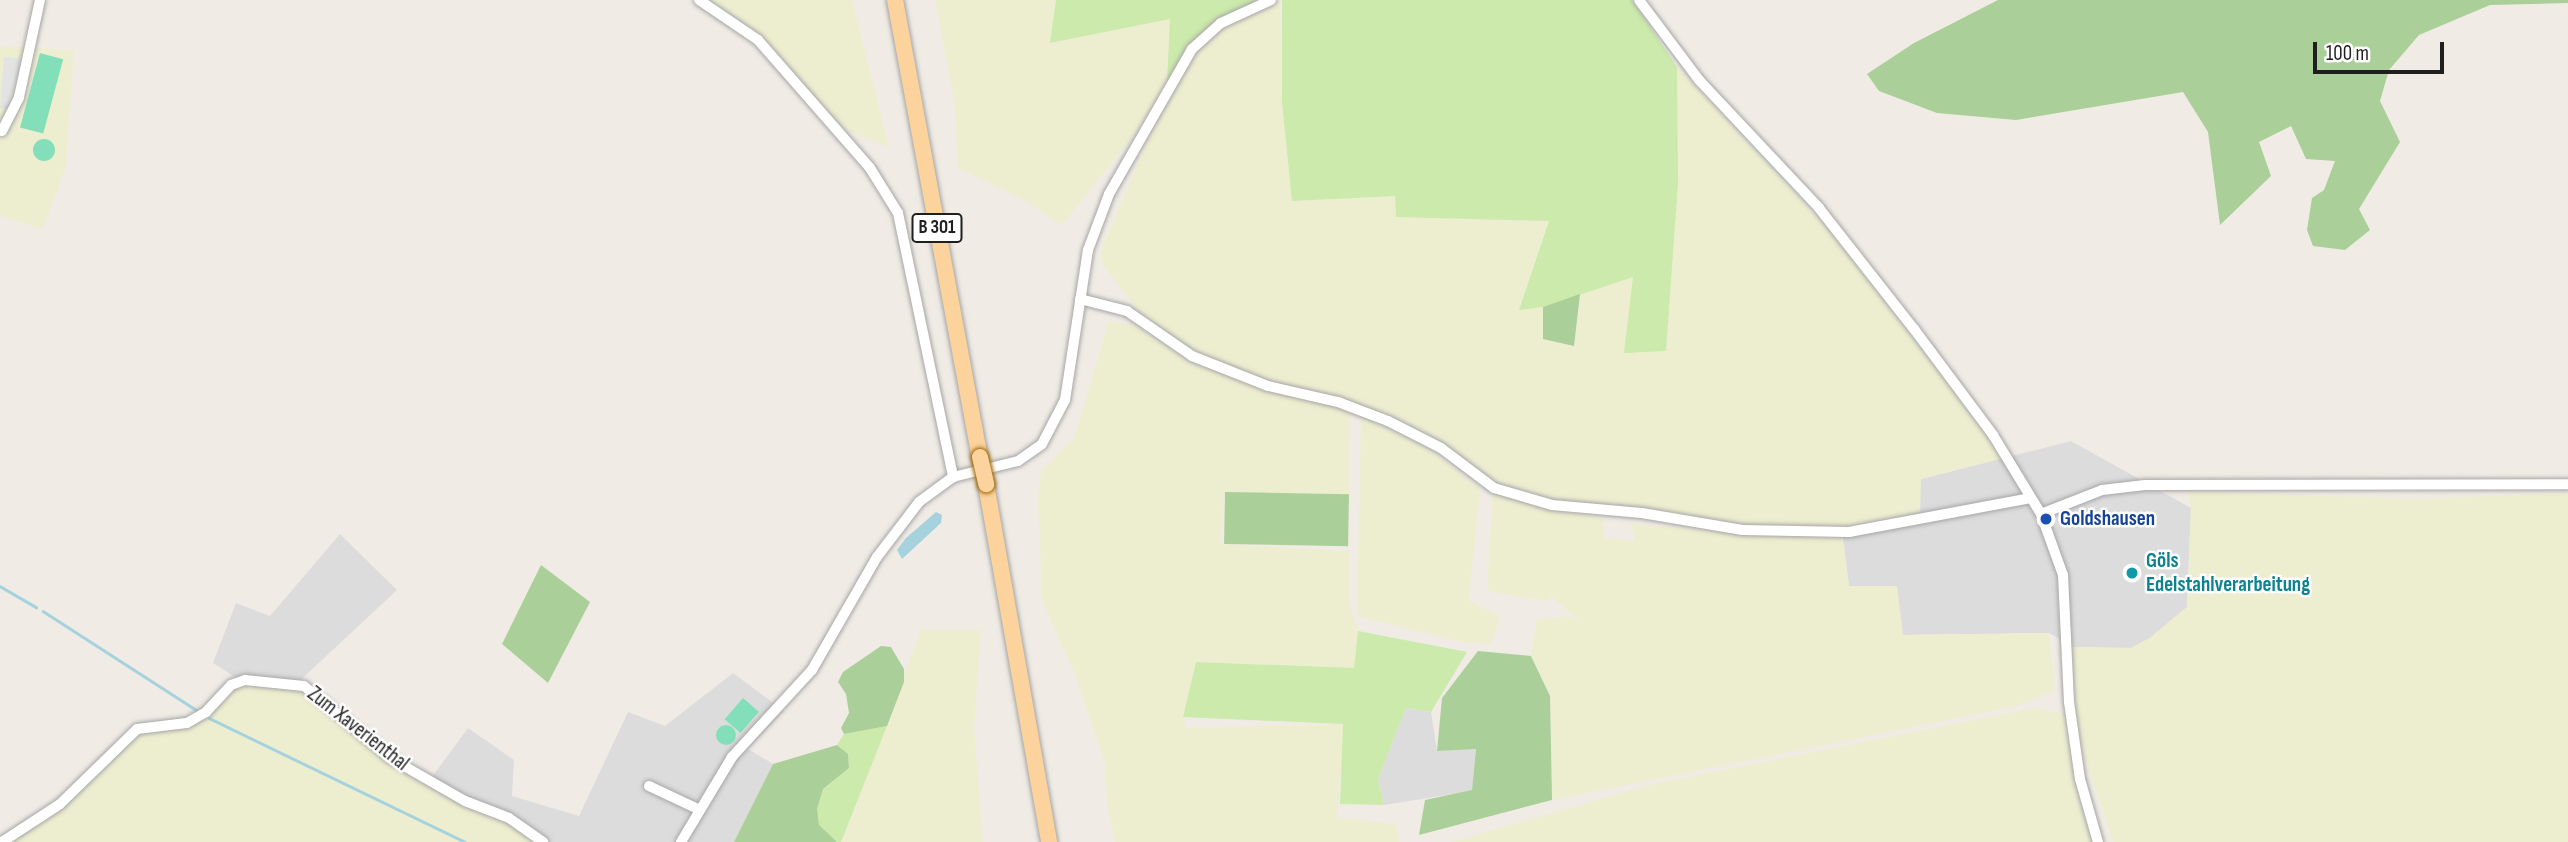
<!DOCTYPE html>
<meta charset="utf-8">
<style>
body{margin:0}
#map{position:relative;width:2568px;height:842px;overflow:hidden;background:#f0ece5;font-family:"Sofia Sans Condensed",sans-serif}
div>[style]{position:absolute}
.residential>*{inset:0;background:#dddcdc}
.farmland>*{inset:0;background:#edeed0}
.grass>*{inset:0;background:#cbeaab}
.forest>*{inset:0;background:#aacf99;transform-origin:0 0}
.pitch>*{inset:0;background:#83dfba;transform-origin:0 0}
.round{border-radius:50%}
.parking>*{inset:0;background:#e3e3e3}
.water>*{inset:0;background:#a5d2dd}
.stream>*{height:2.5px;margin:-1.25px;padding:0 1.25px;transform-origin:1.25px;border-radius:1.25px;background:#a5d2dd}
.roads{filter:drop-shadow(0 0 2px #a6a6a6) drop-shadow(0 0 2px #a6a6a6)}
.street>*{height:10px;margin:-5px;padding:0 5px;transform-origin:5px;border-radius:5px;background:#fff}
.primary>*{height:16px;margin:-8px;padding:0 8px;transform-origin:8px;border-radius:8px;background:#fcd29d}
.bridges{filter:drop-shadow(0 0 2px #9a6400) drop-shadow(0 0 2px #9a6400)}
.primary-bridge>*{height:16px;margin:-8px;padding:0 8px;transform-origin:8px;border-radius:8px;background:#fcd29d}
.dots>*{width:19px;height:19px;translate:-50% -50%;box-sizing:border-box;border:4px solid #fff;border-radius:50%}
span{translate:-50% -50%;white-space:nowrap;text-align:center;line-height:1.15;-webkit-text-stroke:5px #fff;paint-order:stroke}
.shield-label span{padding:2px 5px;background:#fff;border:2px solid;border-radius:5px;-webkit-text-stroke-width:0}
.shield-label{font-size:19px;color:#1f1f1f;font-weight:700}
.transit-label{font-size:21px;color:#164399;font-weight:700}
.left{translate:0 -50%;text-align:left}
.culture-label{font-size:21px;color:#0d838f;font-weight:700}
.street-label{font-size:21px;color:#1f1f1f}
.scale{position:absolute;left:2313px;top:42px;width:131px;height:32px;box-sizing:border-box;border:4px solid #1f1f1f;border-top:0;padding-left:9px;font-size:21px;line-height:24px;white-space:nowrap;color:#1f1f1f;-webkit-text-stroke:5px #fff;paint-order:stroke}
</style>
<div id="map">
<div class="residential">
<div style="clip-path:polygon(2071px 441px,2191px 508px,2187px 607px,2150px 638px,2131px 648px,2074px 647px,2049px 633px,1902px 635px,1849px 586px,1842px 530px,1921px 479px)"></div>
<div style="clip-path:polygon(340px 534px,397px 590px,293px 687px,245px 684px,213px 663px,236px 603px,270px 616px)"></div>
<div style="clip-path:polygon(733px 673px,784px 711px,748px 749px,773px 764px,734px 842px,536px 842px,432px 777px,468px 728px,514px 760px,512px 796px,579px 816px,628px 712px,665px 726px)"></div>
<div style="clip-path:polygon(1406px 708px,1431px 712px,1437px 751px,1476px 748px,1472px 791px,1384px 805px,1378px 779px)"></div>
</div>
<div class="farmland">
<div style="clip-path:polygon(707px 0,852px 0,889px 147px,850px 132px,816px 104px,762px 37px)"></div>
<div style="clip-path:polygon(935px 0,1056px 0,1051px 43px,1170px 19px,1167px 82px,1136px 133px,1062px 225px,1024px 200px,958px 168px,954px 101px)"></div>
<div style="clip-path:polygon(1280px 1px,1282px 102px,1292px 201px,1395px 196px,1396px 217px,1550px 221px,1519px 309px,1543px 307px,1543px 339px,1574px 346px,1580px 294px,1633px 277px,1666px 351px,1678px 183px,1677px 67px,1835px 237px,2004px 458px,1921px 479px,1920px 512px,1842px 530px,1746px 526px,1547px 498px,1485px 478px,1409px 426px,1338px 396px,1256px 377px,1192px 353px,1138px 310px,1102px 264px,1101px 250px,1146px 144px,1188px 64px,1220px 29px)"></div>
<div style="clip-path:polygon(0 46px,74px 50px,66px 166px,43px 229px,0 216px)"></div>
<div style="clip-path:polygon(1109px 321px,1134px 325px,1191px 364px,1350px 411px,1349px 495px,1225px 492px,1220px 544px,1349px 551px,1349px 601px,1358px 631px,1355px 668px,1196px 662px,1183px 717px,1187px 728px,1344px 724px,1337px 818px,1396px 824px,1399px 842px,1115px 842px,1107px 806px,1105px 763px,1074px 672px,1042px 601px,1038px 498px,1041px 471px,1074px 438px)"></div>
<div style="clip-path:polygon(1361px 415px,1428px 448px,1480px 489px,1469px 600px,1500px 617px,1491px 644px,1459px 641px,1357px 616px)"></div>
<div style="clip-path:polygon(2187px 491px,2415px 499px,2568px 493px,2568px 842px,2113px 842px,2075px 727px,2074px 647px,2131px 648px,2150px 638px,2187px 607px,2191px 508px)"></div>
<div style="clip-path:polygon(1493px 493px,1603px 519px,1604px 538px,1635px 541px,1631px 524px,1765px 535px,1842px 535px,1849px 586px,1897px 586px,1903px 635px,2049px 633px,2055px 691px,2013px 707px,1552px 800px,1550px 696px,1531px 655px,1537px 620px,1569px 616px,1581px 622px,1551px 597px,1548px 601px,1487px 591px)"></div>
<div style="clip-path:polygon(921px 630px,981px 630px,974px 728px,983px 842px,841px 842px)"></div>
<div style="clip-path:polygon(245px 684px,302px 689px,357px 733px,536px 842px,7px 842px,61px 807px,140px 734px,182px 728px)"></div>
<div style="clip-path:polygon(2034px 708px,2067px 714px,2075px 780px,2091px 842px,1451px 842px,1653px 784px)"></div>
</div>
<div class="grass">
<div style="clip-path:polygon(1056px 0,1268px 0,1217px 24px,1167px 82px,1170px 19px,1050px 43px)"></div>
<div style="clip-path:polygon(1632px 0,1677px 67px,1678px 183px,1666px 351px,1624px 353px,1633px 277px,1543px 307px,1519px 310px,1549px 221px,1396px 217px,1395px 196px,1292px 201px,1282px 102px,1282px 0)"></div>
<div style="clip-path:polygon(1358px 631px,1467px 652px,1431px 712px,1406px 708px,1378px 779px,1384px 805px,1340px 804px,1343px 724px,1183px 717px,1196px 662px,1354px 668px)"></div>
<div style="clip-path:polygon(887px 726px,841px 842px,837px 842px,818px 825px,817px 809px,823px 789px,849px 768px,848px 754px,837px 745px,844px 734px)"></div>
</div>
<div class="forest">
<div style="clip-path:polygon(1998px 0,2568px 0,2568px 3px,2490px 5px,2419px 35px,2389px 70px,2380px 101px,2400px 142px,2359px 209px,2370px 230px,2345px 250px,2313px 246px,2307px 230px,2312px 198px,2324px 190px,2335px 161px,2306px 159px,2291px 126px,2259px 142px,2271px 176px,2220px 225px,2208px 132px,2183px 92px,2016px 120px,1937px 113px,1879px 91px,1867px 74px,1914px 43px)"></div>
<div style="clip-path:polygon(1580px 294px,1574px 346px,1543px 339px,1543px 307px)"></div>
<div style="left:1225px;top:492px;width:124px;height:52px;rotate:1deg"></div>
<div style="clip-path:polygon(541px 565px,590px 602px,548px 683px,502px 644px)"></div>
<div style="clip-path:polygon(881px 646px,891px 647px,904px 669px,904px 682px,887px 726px,844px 734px,841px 728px,849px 713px,846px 694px,838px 682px,843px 672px)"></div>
<div style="clip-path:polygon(1478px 651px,1531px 656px,1550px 696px,1552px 800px,1419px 835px,1425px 800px,1472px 790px,1476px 749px,1437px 751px,1442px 698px)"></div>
<div style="clip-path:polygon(837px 745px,848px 754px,849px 768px,823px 789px,817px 809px,819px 825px,837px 842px,734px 842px,773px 764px)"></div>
</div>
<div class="pitch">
<div style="left:40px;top:53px;width:24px;height:77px;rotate:15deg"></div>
<div class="round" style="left:33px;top:139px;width:22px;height:22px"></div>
<div style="left:743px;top:698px;width:21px;height:28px;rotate:41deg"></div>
<div class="round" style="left:716px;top:725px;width:20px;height:20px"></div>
</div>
<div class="parking">
<div style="clip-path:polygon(4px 57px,23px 59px,8px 109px,0 108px)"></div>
</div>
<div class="water">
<div style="clip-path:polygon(936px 512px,942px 515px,941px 523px,902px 559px,897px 550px,906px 538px)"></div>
</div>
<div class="stream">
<div style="left:0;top:586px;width:42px;rotate:30.3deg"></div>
<div style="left:43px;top:611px;width:184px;rotate:32.8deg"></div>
<div style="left:209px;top:718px;width:284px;rotate:25.8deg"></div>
</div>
<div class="roads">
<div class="street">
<div style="left:699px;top:0;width:71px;rotate:34.1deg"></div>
<div style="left:758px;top:40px;width:170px;rotate:48.8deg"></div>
<div style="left:870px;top:168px;width:53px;rotate:58.1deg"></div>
<div style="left:898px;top:213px;width:270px;rotate:78.2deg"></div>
<div style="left:1639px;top:0;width:100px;rotate:53.1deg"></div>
<div style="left:1699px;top:80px;width:175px;rotate:46.8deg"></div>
<div style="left:1819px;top:208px;width:154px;rotate:51.9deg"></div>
<div style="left:1914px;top:329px;width:132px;rotate:53.3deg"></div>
<div style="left:1993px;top:435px;width:92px;rotate:58.7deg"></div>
<div style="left:2041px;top:514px;width:65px;rotate:70.2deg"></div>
<div style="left:2063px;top:575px;width:127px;rotate:87.3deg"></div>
<div style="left:2069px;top:702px;width:78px;rotate:81.9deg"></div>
<div style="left:2080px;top:779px;width:66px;rotate:74.1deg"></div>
<div style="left:2px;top:131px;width:38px;rotate:-63deg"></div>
<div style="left:19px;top:97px;width:99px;rotate:-77.8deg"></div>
<div style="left:1080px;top:299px;width:49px;rotate:14.3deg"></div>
<div style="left:1127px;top:311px;width:79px;rotate:34.7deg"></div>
<div style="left:1192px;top:356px;width:82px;rotate:21.5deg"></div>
<div style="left:1268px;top:386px;width:72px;rotate:12.9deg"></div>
<div style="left:1338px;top:402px;width:53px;rotate:20.8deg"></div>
<div style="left:1388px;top:421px;width:59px;rotate:27deg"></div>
<div style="left:1441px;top:448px;width:66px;rotate:37deg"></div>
<div style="left:1494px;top:488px;width:60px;rotate:16.3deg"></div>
<div style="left:1552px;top:505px;width:90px;rotate:5.1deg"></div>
<div style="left:1642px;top:513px;width:102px;rotate:9.6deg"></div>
<div style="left:1743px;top:530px;width:106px;rotate:1.1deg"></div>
<div style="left:1849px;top:532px;width:185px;rotate:-10.6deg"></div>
<div style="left:2041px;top:514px;width:66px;rotate:-21.5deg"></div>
<div style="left:2102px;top:490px;width:43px;rotate:-6.6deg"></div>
<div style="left:2145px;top:485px;width:423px;rotate:-0.1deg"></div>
<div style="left:649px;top:786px;width:54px;rotate:25.1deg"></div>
<div style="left:2px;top:842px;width:69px;rotate:-33.2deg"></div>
<div style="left:60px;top:804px;width:107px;rotate:-44.2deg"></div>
<div style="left:137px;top:729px;width:50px;rotate:-6.8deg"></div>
<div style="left:187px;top:723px;width:22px;rotate:-30deg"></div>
<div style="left:206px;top:712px;width:37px;rotate:-47deg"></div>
<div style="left:231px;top:685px;width:15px;rotate:-20deg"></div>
<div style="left:245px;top:680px;width:59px;rotate:5.8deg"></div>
<div style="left:304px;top:686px;width:112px;rotate:39.9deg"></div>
<div style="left:390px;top:758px;width:86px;rotate:29.8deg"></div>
<div style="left:465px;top:801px;width:47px;rotate:21.1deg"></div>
<div style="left:509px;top:818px;width:42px;rotate:35.2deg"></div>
<div style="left:681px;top:842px;width:99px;rotate:-59deg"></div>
<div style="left:732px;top:757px;width:118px;rotate:-47.4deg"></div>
<div style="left:812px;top:670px;width:130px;rotate:-60.1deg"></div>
<div style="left:877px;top:557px;width:69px;rotate:-52.6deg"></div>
<div style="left:919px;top:502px;width:42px;rotate:-36.3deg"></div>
<div style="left:953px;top:477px;width:67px;rotate:-13.8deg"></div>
<div style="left:1018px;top:461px;width:29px;rotate:-35deg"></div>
<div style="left:1042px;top:444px;width:50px;rotate:-62.4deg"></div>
<div style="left:1065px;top:400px;width:152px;rotate:-81.3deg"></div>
<div style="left:1088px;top:250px;width:60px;rotate:-69.4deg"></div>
<div style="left:1109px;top:194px;width:167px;rotate:-60.2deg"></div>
<div style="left:1192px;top:49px;width:39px;rotate:-42deg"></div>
<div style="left:1221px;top:23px;width:55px;rotate:-24.7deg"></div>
</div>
<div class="primary">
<div style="left:895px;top:0;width:465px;rotate:79.5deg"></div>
<div style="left:986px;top:484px;width:364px;rotate:80deg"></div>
</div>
</div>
<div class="bridges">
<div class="primary-bridge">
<div style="left:980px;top:457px;width:28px;rotate:77deg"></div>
</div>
</div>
<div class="dots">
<div style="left:2046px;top:519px;background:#1a4fb4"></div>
<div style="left:2132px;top:573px;background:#0f9aa8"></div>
</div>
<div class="shield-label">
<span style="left:937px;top:228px">B 301</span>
</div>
<div class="transit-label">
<span class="left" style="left:2060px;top:519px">Goldshausen</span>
</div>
<div class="culture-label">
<span class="left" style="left:2146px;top:573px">Göls<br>Edelstahlverarbeitung</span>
</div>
<div class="street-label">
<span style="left:358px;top:729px;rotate:38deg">Zum Xaverienthal</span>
</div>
<div class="scale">100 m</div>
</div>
